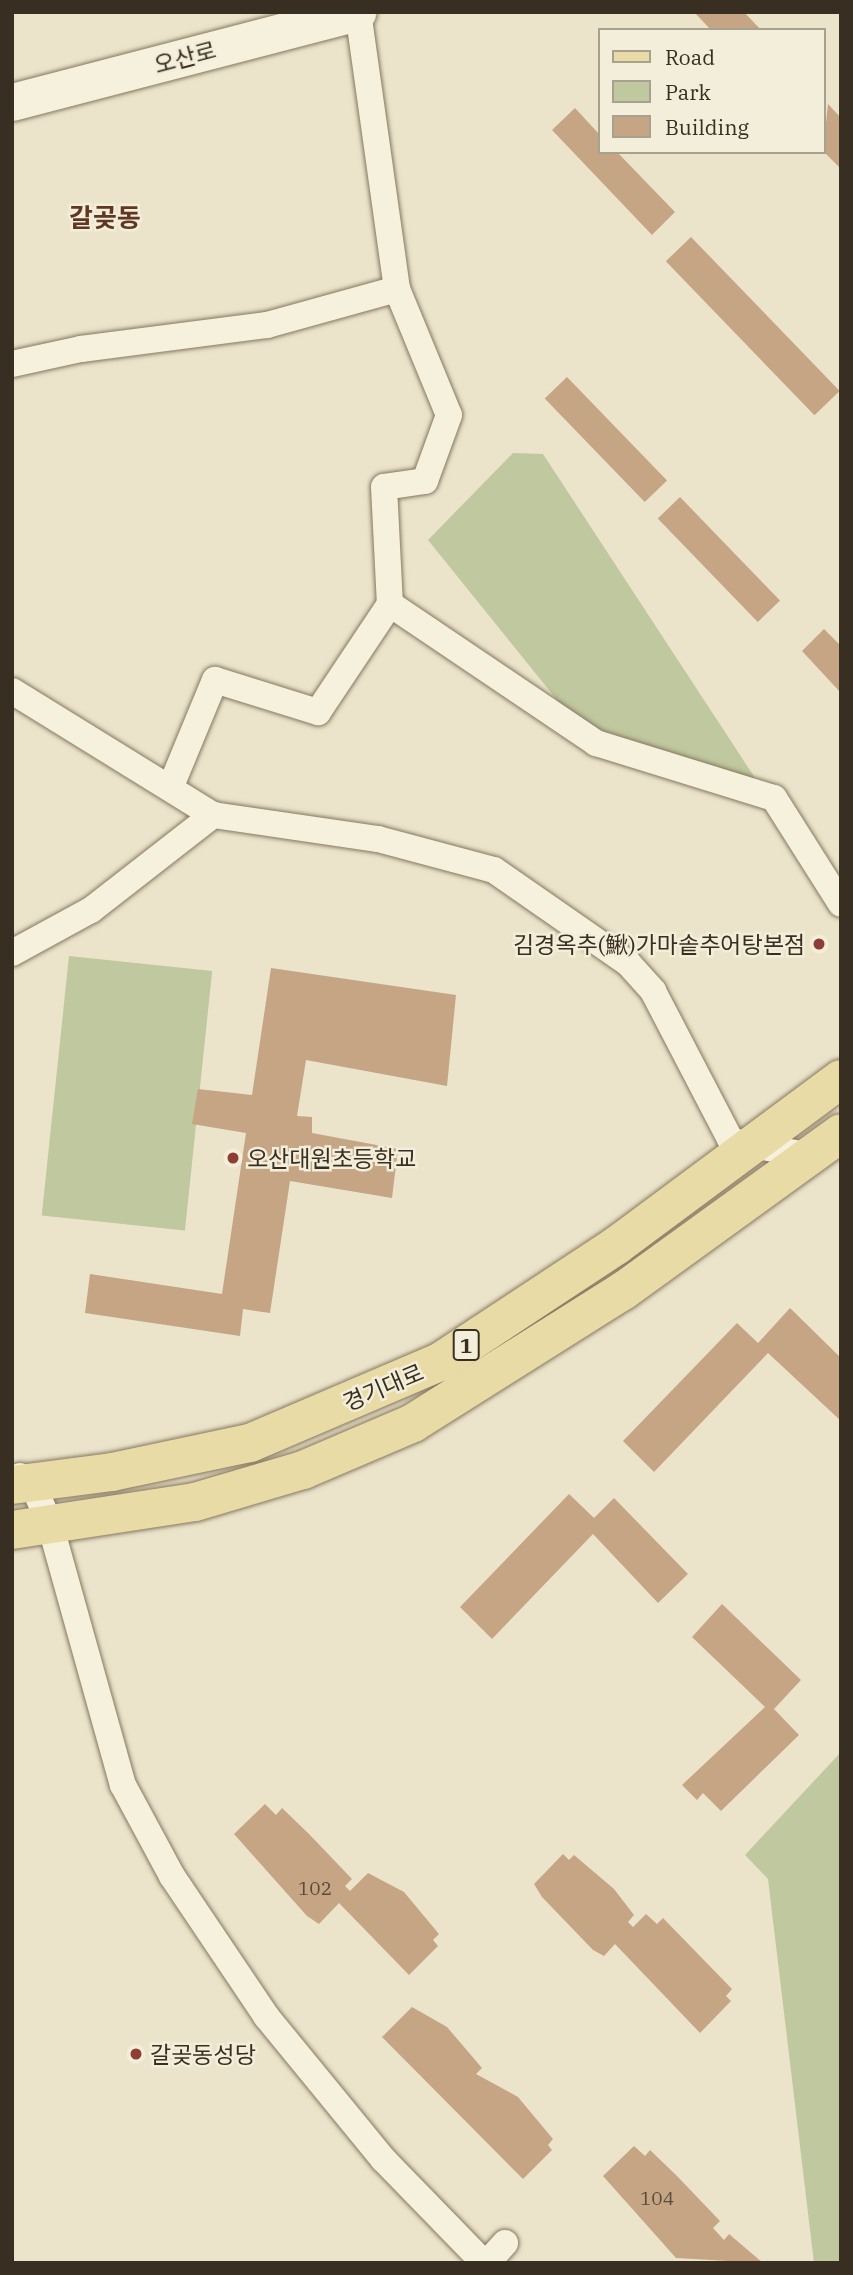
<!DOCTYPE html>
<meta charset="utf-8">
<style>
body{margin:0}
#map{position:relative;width:853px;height:2275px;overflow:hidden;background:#ebe4ca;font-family:"IBM Plex Serif","Noto Sans KR",serif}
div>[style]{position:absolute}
.green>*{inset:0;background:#bfc89e;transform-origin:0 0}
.building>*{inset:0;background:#c5a584;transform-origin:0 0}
.roads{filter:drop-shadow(0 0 2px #867860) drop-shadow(0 0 2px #867860)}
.street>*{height:26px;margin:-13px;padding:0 13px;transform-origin:13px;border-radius:13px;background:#f6f1dc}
.secondary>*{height:37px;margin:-18.5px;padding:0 18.5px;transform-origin:18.5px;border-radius:18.5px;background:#f6f1dc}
.primary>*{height:38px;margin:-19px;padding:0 19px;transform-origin:19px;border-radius:19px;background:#e9dba6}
.dots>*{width:19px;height:19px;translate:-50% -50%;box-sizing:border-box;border:4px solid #f3eed9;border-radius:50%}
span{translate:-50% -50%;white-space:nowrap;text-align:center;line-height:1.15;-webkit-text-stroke:5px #f3eed9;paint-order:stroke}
.number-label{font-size:19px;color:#5b4c3a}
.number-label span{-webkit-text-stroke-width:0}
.shield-label span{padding:2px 5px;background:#f3eed9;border:2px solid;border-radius:5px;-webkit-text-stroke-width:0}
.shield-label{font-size:21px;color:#382e22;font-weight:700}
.street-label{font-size:23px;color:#382e22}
.poi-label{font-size:23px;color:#382e22}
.right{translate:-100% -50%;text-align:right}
.left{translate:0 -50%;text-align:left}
.quarter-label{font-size:26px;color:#603725;font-weight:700}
.frame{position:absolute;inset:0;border:14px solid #382e22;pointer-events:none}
.legend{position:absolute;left:598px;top:28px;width:228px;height:126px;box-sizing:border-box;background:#f3eed9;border:2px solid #a8a190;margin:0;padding:9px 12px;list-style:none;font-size:21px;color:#382e22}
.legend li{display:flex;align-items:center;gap:14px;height:35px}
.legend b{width:35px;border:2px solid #a8a190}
</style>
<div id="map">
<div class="green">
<div style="clip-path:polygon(513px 453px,543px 454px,757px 781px,609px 741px,561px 705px,428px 540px)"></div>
<div style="left:69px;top:956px;width:144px;height:261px;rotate:6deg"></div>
<div style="clip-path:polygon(841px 1752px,841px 2263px,814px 2263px,768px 1879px,745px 1855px)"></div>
</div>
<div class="building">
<div style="clip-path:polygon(694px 12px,744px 12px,761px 30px,711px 30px)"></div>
<div style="clip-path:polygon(828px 104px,841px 118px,841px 169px,823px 151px)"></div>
<div style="clip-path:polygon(575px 108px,599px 134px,599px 152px,617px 152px,675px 212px,652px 235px,552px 130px)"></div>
<div style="left:691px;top:237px;width:214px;height:35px;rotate:46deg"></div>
<div style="left:567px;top:377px;width:144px;height:31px;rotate:46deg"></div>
<div style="left:680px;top:497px;width:144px;height:31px;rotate:46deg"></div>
<div style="clip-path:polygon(824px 629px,841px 646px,841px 693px,802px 651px)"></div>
<div style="clip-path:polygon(271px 968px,456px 995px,447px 1086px,306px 1060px,297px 1116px,312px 1117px,312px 1133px,398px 1149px,392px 1198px,290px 1181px,270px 1313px,243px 1309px,240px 1336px,85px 1313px,90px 1274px,222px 1294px,246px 1133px,192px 1124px,198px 1089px,252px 1095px)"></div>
<div style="clip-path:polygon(790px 1308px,841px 1358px,841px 1421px,768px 1353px,654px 1472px,623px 1441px,737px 1323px,758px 1343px)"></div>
<div style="clip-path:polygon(569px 1494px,594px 1518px,614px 1498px,688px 1574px,658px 1603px,593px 1534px,492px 1639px,460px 1607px)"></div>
<div style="clip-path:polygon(722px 1604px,801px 1680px,774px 1709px,799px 1735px,721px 1811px,703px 1793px,697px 1800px,682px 1785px,765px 1707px,692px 1637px)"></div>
<div style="clip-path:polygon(265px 1804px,276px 1815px,282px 1808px,309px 1834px,352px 1879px,345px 1886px,350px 1891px,368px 1873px,404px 1892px,439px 1934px,433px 1940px,438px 1946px,409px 1975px,339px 1903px,319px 1924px,307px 1916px,234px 1834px)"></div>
<div style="clip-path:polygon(563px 1854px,569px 1860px,574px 1855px,614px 1889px,634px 1915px,628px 1922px,633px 1927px,646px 1914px,657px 1924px,663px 1918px,732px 1989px,726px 1996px,731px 2001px,700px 2033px,615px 1944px,604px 1956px,593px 1950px,542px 1897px,534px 1884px)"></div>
<div style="clip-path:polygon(412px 2007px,447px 2027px,482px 2068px,476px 2074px,518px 2097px,553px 2139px,548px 2145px,552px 2150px,523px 2179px,382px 2037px)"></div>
<div style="clip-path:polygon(634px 2146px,645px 2156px,650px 2150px,677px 2176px,720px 2221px,713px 2228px,724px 2240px,729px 2234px,763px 2263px,676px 2258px,603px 2176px)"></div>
</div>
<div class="roads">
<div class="street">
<div style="left:397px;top:289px;width:136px;rotate:67.6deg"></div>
<div style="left:449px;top:415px;width:70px;rotate:110deg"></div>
<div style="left:425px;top:481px;width:41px;rotate:171.7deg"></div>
<div style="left:384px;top:487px;width:117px;rotate:87.1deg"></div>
<div style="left:390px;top:604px;width:249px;rotate:34deg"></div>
<div style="left:596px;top:743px;width:186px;rotate:17.2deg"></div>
<div style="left:774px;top:798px;width:125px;rotate:57.7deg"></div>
<div style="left:12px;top:364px;width:71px;rotate:-12.3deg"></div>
<div style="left:81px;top:349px;width:188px;rotate:-7.4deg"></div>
<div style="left:267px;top:325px;width:135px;rotate:-15.5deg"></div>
<div style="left:397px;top:289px;width:280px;rotate:-98deg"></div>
<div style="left:12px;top:691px;width:236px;rotate:31.7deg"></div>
<div style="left:213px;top:815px;width:167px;rotate:8.3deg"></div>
<div style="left:378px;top:839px;width:120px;rotate:15deg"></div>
<div style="left:494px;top:870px;width:163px;rotate:34.8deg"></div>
<div style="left:628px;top:963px;width:38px;rotate:48deg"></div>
<div style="left:653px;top:991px;width:169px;rotate:62.5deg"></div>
<div style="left:731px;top:1141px;width:81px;rotate:10.6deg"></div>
<div style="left:171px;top:786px;width:115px;rotate:-67.5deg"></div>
<div style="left:215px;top:680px;width:108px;rotate:17.3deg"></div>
<div style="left:318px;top:712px;width:130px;rotate:-56.3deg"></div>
<div style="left:12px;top:953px;width:90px;rotate:-28.6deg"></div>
<div style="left:91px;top:910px;width:155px;rotate:-37.9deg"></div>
<div style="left:20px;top:1476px;width:14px;rotate:30deg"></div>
<div style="left:32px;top:1483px;width:45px;rotate:66.3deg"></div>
<div style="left:50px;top:1524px;width:271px;rotate:74.4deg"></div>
<div style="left:123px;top:1785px;width:103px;rotate:61.7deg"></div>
<div style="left:172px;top:1876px;width:169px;rotate:56.1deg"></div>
<div style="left:266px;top:2016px;width:185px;rotate:50.7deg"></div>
<div style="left:383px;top:2159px;width:145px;rotate:45.8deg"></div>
<div style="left:487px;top:2263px;width:27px;rotate:-48deg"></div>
</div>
<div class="secondary">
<div style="left:12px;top:102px;width:357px;rotate:-14.6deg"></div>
</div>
<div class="primary">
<div style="left:12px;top:1485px;width:101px;rotate:-7.4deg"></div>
<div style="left:112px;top:1472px;width:141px;rotate:-11.9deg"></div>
<div style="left:250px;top:1443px;width:207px;rotate:-23.1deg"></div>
<div style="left:440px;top:1362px;width:211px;rotate:-33.4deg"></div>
<div style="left:616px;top:1246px;width:280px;rotate:-36.6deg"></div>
<div style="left:12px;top:1530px;width:185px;rotate:-8.7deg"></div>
<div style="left:195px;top:1502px;width:113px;rotate:-16.5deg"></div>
<div style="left:303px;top:1470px;width:120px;rotate:-23.1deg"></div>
<div style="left:413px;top:1423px;width:248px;rotate:-32.2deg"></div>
<div style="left:623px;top:1291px;width:269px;rotate:-35.9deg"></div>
</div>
</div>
<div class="dots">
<div style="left:819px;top:944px;background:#8f3e36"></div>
<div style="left:233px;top:1158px;background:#8f3e36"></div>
<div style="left:136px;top:2054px;background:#8f3e36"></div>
</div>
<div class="number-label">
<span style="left:315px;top:1889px">102</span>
<span style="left:657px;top:2199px">104</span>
</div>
<div class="shield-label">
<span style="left:466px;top:1345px">1</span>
</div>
<div class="street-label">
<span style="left:185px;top:57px;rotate:-15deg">오산로</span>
<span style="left:383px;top:1387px;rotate:-23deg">경기대로</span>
</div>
<div class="poi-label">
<span class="right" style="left:805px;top:944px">김경옥추(鰍)가마솥추어탕본점</span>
<span class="left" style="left:247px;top:1158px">오산대원초등학교</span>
<span class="left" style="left:150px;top:2054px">갈곶동성당</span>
</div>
<div class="quarter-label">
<span style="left:105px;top:218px">갈곶동</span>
</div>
<div class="frame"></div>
<ul class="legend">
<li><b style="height:9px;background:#e9dba6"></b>Road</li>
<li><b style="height:19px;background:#bfc89e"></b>Park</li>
<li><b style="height:19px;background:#c5a584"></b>Building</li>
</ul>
</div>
